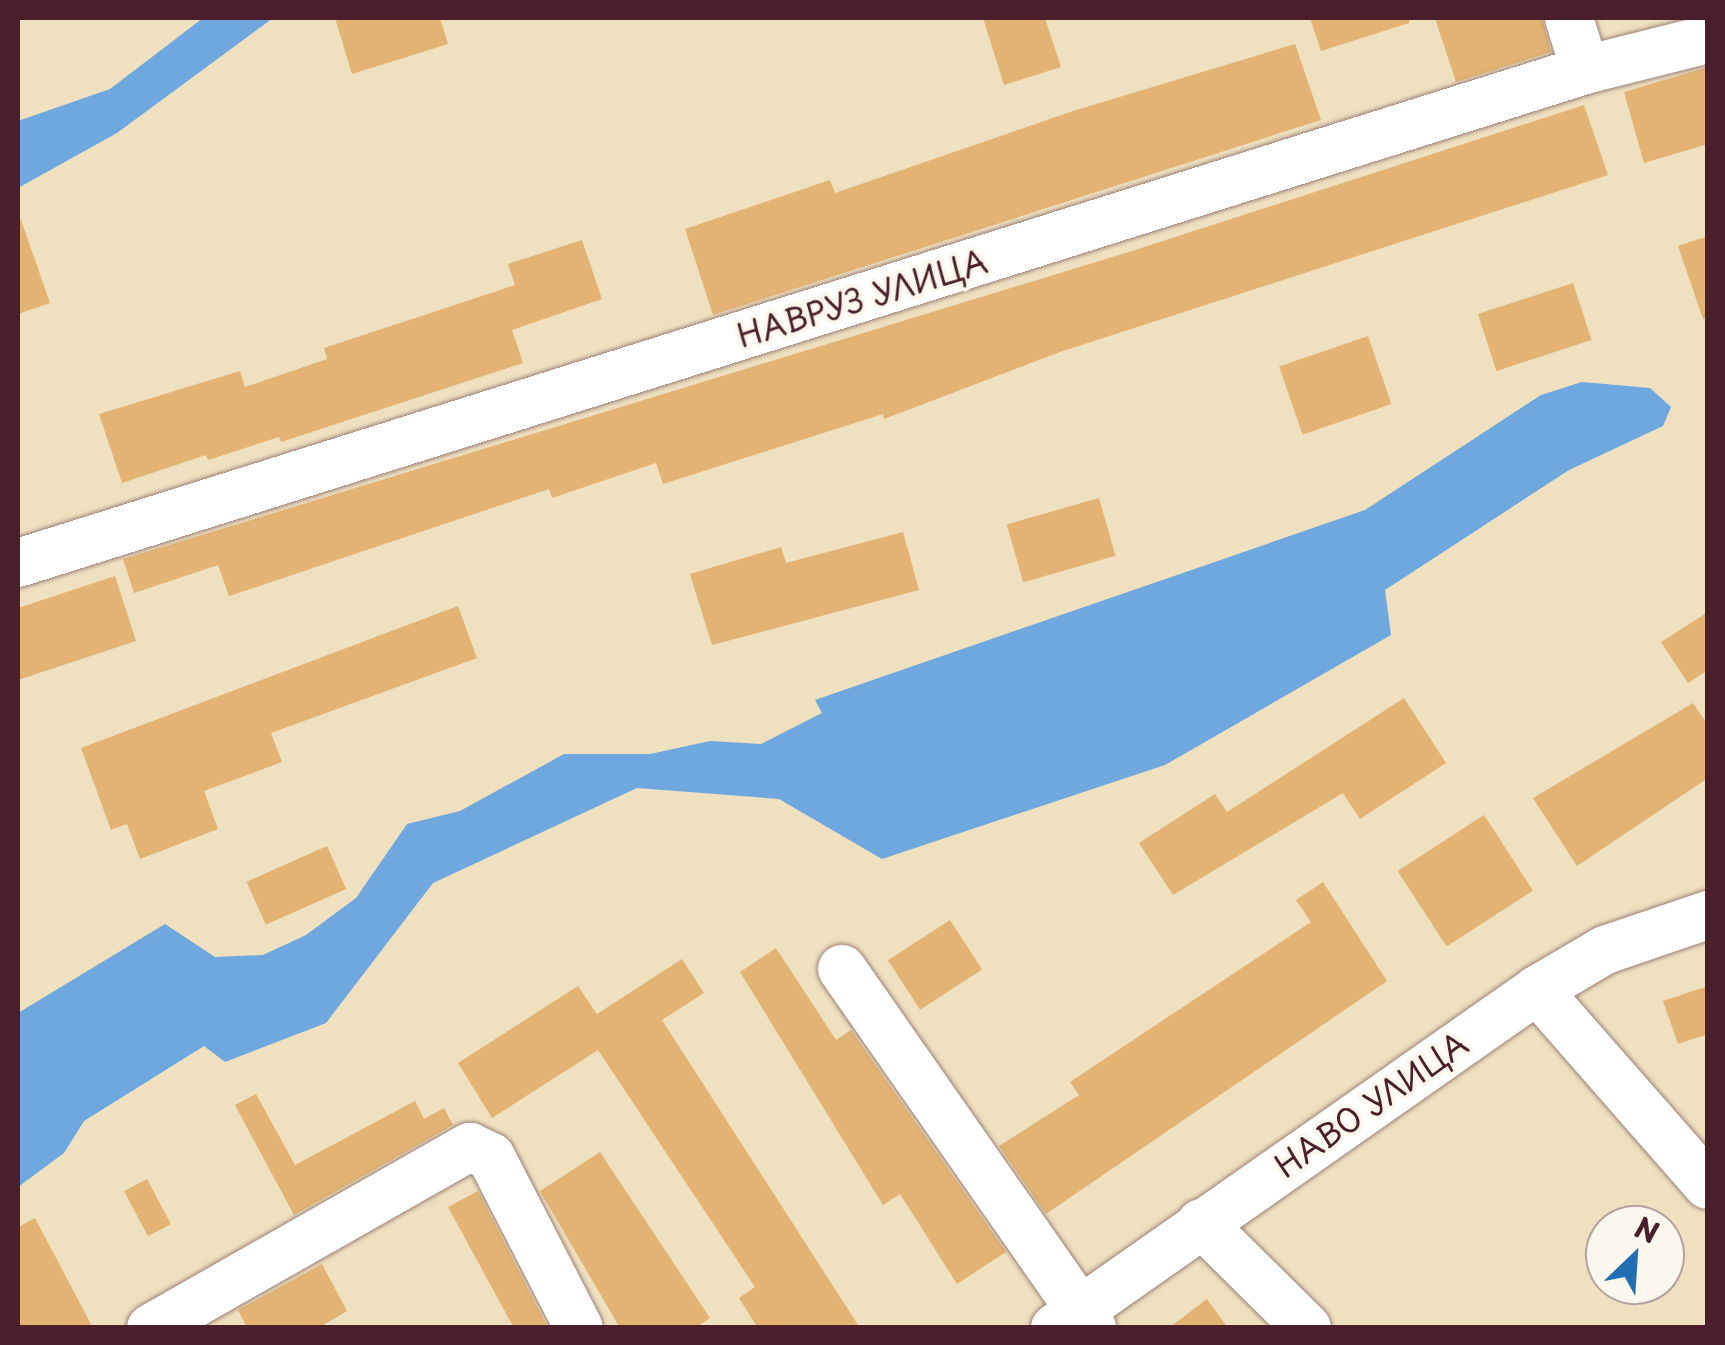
<!DOCTYPE html>
<meta charset="utf-8">
<style>
body{margin:0}
#map{position:relative;width:1725px;height:1345px;overflow:hidden;background:#efe0c0;font-family:"Playpen Sans",sans-serif}
div>[style]{position:absolute}
.water>*{inset:0;background:#6ea8de}
.building>*{inset:0;background:#e2b373;transform-origin:0 0}
.roads{filter:drop-shadow(0 0 2px #9c8076) drop-shadow(0 0 2px #9c8076)}
.minor>*{height:48px;margin:-24px;padding:0 24px;transform-origin:24px;border-radius:24px;background:#fff}
span{translate:-50% -50%;white-space:nowrap;text-align:center;line-height:1.15;-webkit-text-stroke:8px #fbf7ec;paint-order:stroke}
.street-label{font-size:32px;color:#4a1f2b}
.frame{position:absolute;inset:0;border:20px solid #4a1f2b;pointer-events:none}
.north{position:absolute;left:1585px;top:1205px;width:100px;height:100px;box-sizing:border-box;background:#fbf7ec;border:2px solid #b4a19f;border-radius:50%;rotate:25deg;font-size:28px;font-weight:700;line-height:40px;text-align:center;color:#4a1f2b}
.north::after{content:'';display:block;margin:auto;width:35px;height:45px;background:#1f6fb2;clip-path:polygon(50% 0,100% 100%,50% 72%,0 100%)}
</style>
<div id="map">
<div class="water">
<div style="clip-path:polygon(203px 18px,273px 18px,117px 133px,18px 188px,18px 121px,110px 89px)"></div>
<div style="clip-path:polygon(1582px 382px,1650px 388px,1671px 407px,1663px 426px,1569px 470px,1385px 590px,1391px 635px,1165px 765px,882px 859px,779px 799px,637px 788px,433px 883px,326px 1023px,225px 1062px,204px 1046px,84px 1121px,64px 1153px,18px 1187px,18px 1013px,165px 924px,215px 957px,263px 955px,306px 935px,356px 898px,407px 824px,460px 811px,564px 754px,650px 754px,710px 741px,761px 744px,822px 713px,815px 700px,1365px 510px,1541px 395px)"></div>
</div>
<div class="building">
<div style="clip-path:polygon(335px 18px,440px 18px,448px 44px,352px 74px)"></div>
<div style="clip-path:polygon(983px 18px,1045px 18px,1061px 67px,1004px 85px)"></div>
<div style="clip-path:polygon(1310px 18px,1409px 18px,1409px 23px,1321px 51px)"></div>
<div style="clip-path:polygon(1435px 18px,1542px 18px,1551px 52px,1456px 82px)"></div>
<div style="clip-path:polygon(1295px 44px,1321px 120px,713px 315px,685px 229px,830px 180px,835px 193px,1073px 111px)"></div>
<div style="clip-path:polygon(1708px 67px,1708px 144px,1644px 163px,1624px 92px)"></div>
<div style="clip-path:polygon(1584px 105px,1608px 175px,1060px 352px,884px 419px,883px 414px,663px 484px,656px 463px,552px 498px,549px 489px,229px 596px,218px 565px,134px 593px,123px 559px,1132px 251px)"></div>
<div style="clip-path:polygon(21px 220px,50px 303px,18px 314px,18px 221px)"></div>
<div style="clip-path:polygon(1708px 236px,1708px 318px,1703px 319px,1678px 246px)"></div>
<div style="clip-path:polygon(582px 240px,602px 299px,512px 330px,523px 363px,281px 442px,279px 437px,208px 460px,206px 455px,122px 483px,99px 414px,240px 371px,245px 387px,327px 359px,324px 348px,515px 285px,508px 264px)"></div>
<div style="left:1573px;top:283px;width:60px;height:100px;rotate:72deg"></div>
<div style="left:1368px;top:336px;width:72px;height:94px;rotate:71deg"></div>
<div style="left:1099px;top:498px;width:60px;height:96px;rotate:74deg"></div>
<div style="clip-path:polygon(903px 532px,919px 590px,712px 645px,690px 574px,781px 547px,786px 563px)"></div>
<div style="clip-path:polygon(115px 576px,136px 641px,18px 680px,18px 608px)"></div>
<div style="clip-path:polygon(458px 606px,477px 658px,271px 733px,282px 762px,204px 791px,218px 829px,140px 859px,127px 824px,111px 830px,81px 748px)"></div>
<div style="clip-path:polygon(1708px 612px,1708px 670px,1688px 683px,1661px 642px)"></div>
<div style="clip-path:polygon(1404px 698px,1446px 763px,1360px 819px,1343px 793px,1173px 895px,1139px 843px,1215px 794px,1227px 812px)"></div>
<div style="clip-path:polygon(1693px 703px,1708px 725px,1708px 778px,1577px 866px,1533px 798px)"></div>
<div style="left:1484px;top:815px;width:90px;height:103px;rotate:57deg"></div>
<div style="left:327px;top:846px;width:47px;height:88px;rotate:66deg"></div>
<div style="clip-path:polygon(1323px 882px,1387px 981px,1046px 1214px,999px 1146px,1079px 1095px,1070px 1082px,1311px 922px,1296px 900px)"></div>
<div style="left:950px;top:920px;width:59px;height:74px;rotate:57deg"></div>
<div style="clip-path:polygon(776px 948px,836px 1040px,851px 1030px,1006px 1252px,957px 1284px,900px 1194px,883px 1205px,740px 972px)"></div>
<div style="clip-path:polygon(682px 959px,704px 993px,662px 1020px,860px 1328px,758px 1328px,739px 1298px,755px 1287px,598px 1050px,492px 1118px,458px 1063px,578px 986px,597px 1014px)"></div>
<div style="clip-path:polygon(1708px 986px,1708px 1034px,1678px 1044px,1663px 1001px)"></div>
<div style="clip-path:polygon(256px 1094px,295px 1165px,415px 1101px,424px 1119px,444px 1108px,453px 1125px,294px 1215px,235px 1105px)"></div>
<div style="clip-path:polygon(600px 1152px,710px 1318px,695px 1328px,620px 1328px,540px 1191px)"></div>
<div style="left:147px;top:1179px;width:51px;height:26px;rotate:62deg"></div>
<div style="clip-path:polygon(478px 1191px,548px 1328px,514px 1328px,448px 1207px)"></div>
<div style="clip-path:polygon(35px 1218px,93px 1328px,18px 1328px,18px 1227px)"></div>
<div style="clip-path:polygon(322px 1264px,347px 1311px,318px 1328px,247px 1328px,238px 1310px)"></div>
<div style="clip-path:polygon(1207px 1299px,1228px 1328px,1169px 1328px)"></div>
</div>
<div class="roads">
<div class="minor">
<div style="left:1569px;top:18px;width:54px;rotate:72.9deg"></div>
<div style="left:18px;top:563px;width:1643px;rotate:-17.46deg"></div>
<div style="left:1585px;top:70px;width:127px;rotate:-14.1deg"></div>
<div style="left:842px;top:969px;width:437px;rotate:55.1deg"></div>
<div style="left:1537px;top:990px;width:259px;rotate:48.8deg"></div>
<div style="left:1201px;top:1223px;width:149px;rotate:44.7deg"></div>
<div style="left:151px;top:1328px;width:367px;rotate:-29.6deg"></div>
<div style="left:470px;top:1147px;width:23px;rotate:25deg"></div>
<div style="left:491px;top:1157px;width:192px;rotate:62.8deg"></div>
<div style="left:1055px;top:1328px;width:589px;rotate:-35.04deg"></div>
<div style="left:1537px;top:990px;width:79px;rotate:-30.5deg"></div>
<div style="left:1605px;top:950px;width:109px;rotate:-18.8deg"></div>
</div>
</div>
<div class="street-label">
<span style="left:862px;top:298px;rotate:-17deg">НАВРУЗ УЛИЦА</span>
<span style="left:1371px;top:1104px;rotate:-35deg">НАВО УЛИЦА</span>
</div>
<div class="frame"></div>
<div class="north">N</div>
</div>
